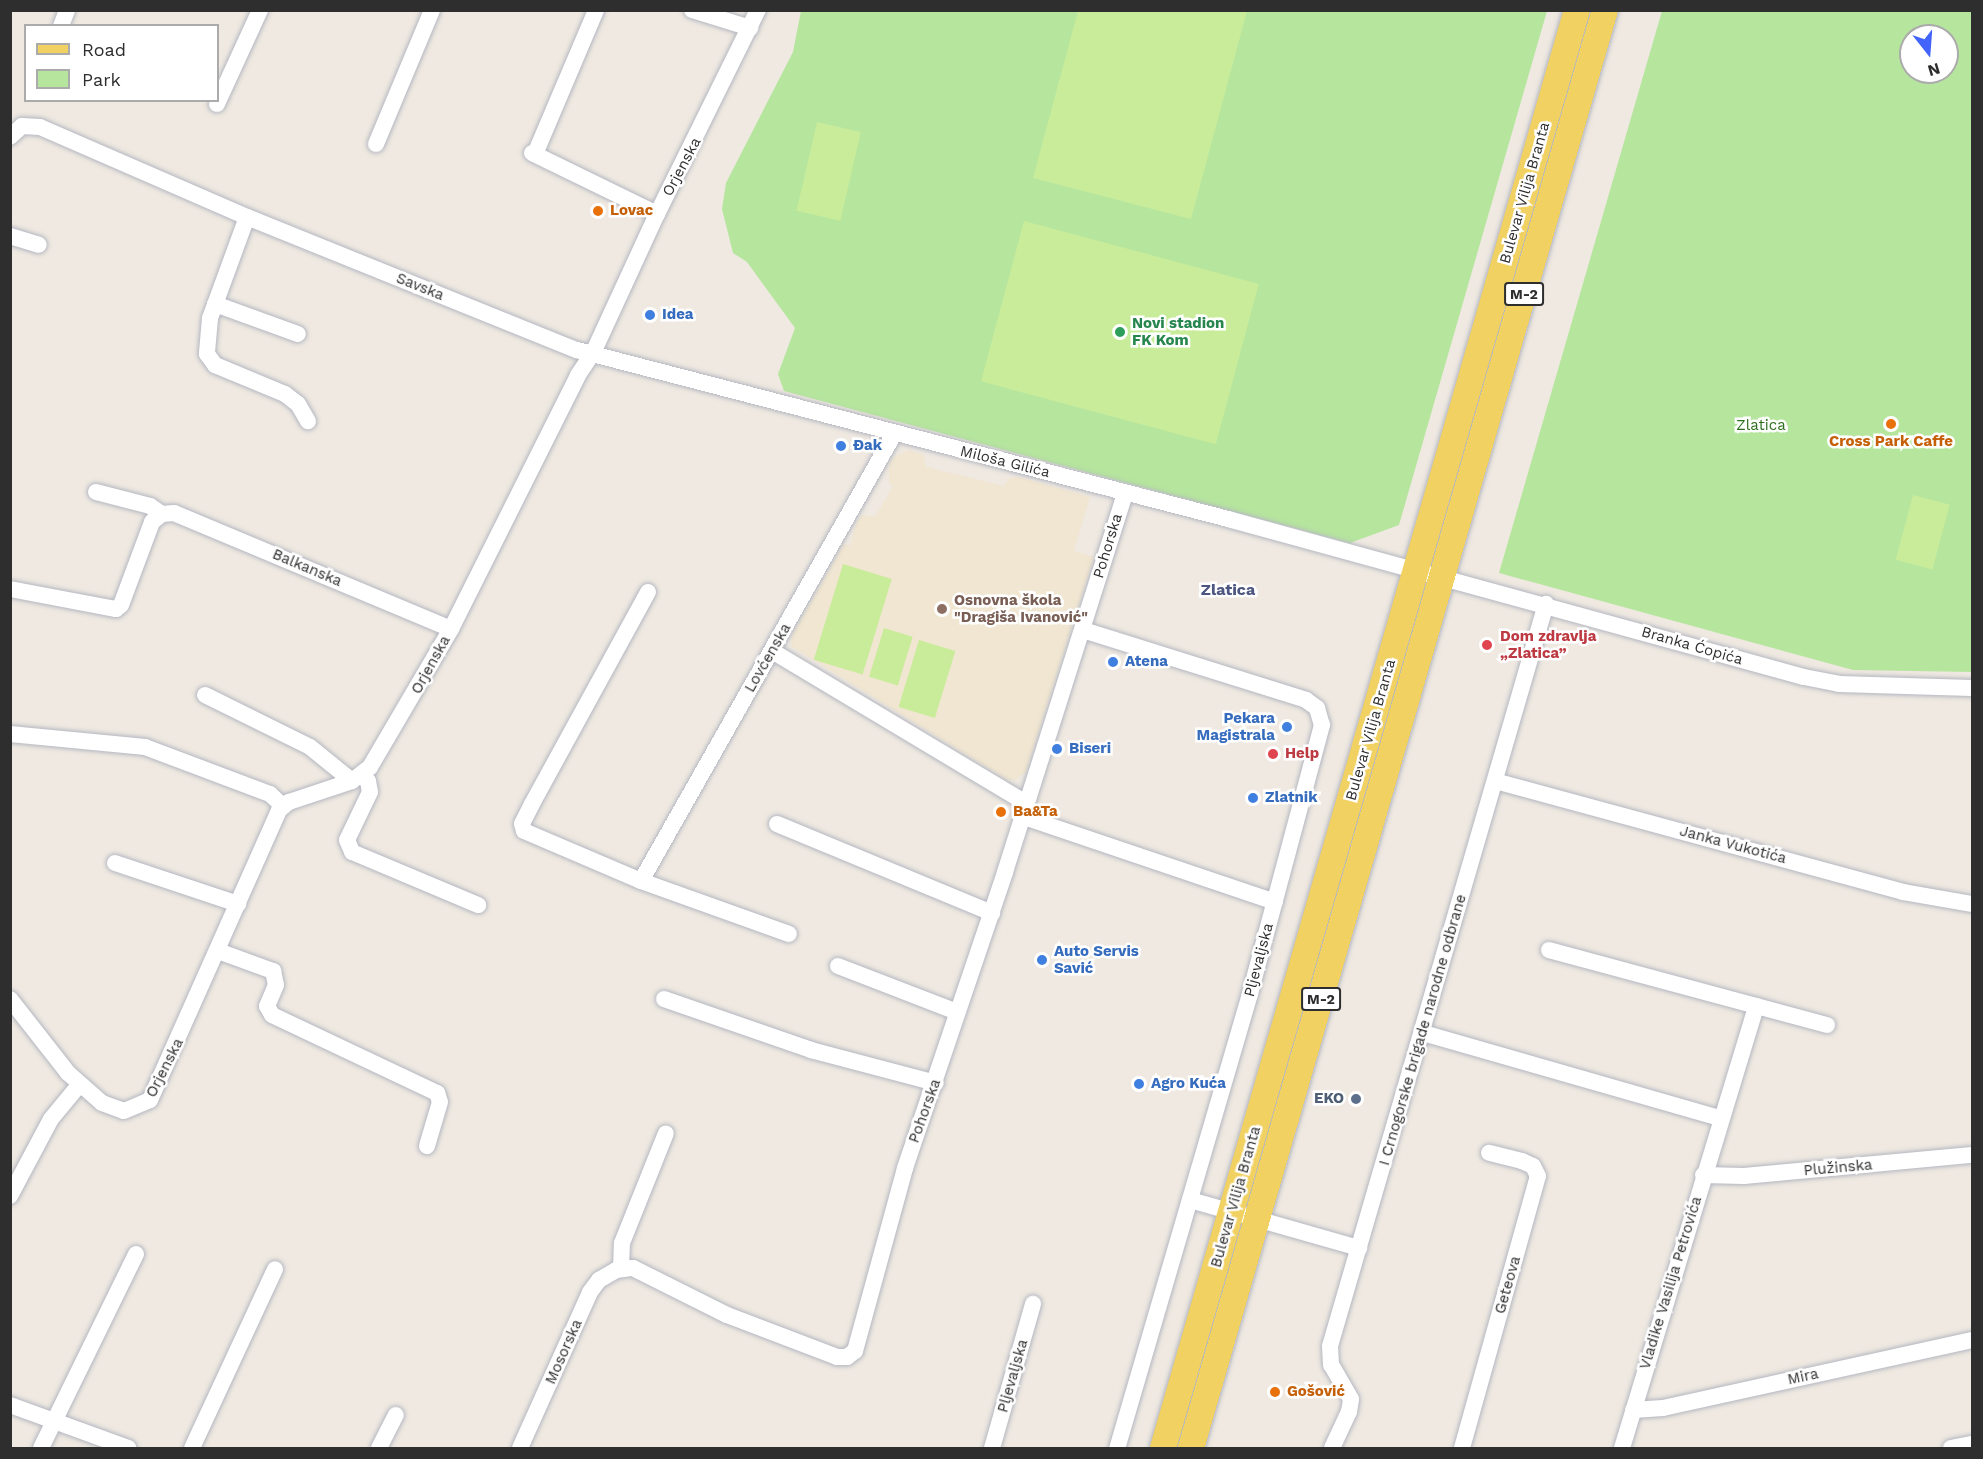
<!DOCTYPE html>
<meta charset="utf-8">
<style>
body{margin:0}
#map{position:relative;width:1983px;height:1459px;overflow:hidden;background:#efe9e1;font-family:"Work Sans",sans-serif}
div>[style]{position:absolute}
.education>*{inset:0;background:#f0e6d1}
.green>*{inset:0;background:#b6e59e}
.pitch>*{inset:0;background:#c9ec9a;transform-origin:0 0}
.roads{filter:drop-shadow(0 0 2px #b4b7c1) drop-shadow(0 0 2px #b4b7c1)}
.street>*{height:16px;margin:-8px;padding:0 8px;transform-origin:8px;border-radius:8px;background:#fff}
.primary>*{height:26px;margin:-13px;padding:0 13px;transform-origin:13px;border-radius:13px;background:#f2d163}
.dots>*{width:16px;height:16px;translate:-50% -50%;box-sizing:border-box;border:3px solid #fff;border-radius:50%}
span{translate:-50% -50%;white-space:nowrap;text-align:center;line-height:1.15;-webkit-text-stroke:5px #fff;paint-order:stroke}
.shield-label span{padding:2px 4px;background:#fff;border:2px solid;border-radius:4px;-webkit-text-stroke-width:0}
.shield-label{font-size:14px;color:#2e2e2e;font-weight:700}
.street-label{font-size:15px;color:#2e2e2e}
.food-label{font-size:15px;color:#c56008;font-weight:700}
.left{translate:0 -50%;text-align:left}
.shop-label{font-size:15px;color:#366cbe;font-weight:700}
.right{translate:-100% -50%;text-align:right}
.leisure-label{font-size:15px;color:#27864d;font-weight:700}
.park-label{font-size:15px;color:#2c6e1b}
.education-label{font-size:15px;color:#785e54;font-weight:700}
.health-label{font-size:15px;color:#be3a42;font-weight:700}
.service-label{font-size:15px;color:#4e5e75;font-weight:700}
.neighbourhood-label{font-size:16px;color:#4d5680;font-weight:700}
.frame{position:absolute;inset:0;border:12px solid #2e2e2e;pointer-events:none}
.legend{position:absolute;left:24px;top:24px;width:195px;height:78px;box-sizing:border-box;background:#fff;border:2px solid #ababab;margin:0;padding:8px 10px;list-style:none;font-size:18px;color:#2e2e2e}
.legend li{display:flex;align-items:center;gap:12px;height:30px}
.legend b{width:30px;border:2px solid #ababab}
.north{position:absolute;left:1899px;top:24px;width:60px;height:60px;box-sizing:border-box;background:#fff;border:2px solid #ababab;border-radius:50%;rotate:163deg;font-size:16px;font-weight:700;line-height:24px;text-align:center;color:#2e2e2e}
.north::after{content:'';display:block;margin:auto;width:21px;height:27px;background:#4264fb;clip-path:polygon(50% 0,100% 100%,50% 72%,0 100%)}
</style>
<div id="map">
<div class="education">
<div style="clip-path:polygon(909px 450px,924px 455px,926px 467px,1003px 486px,1010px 478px,1018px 477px,1090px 497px,1074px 551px,1094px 557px,1026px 772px,1015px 780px,1007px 780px,791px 646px,792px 635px,844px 544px,850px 546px,857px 521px,863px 515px,875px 517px,893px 486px,889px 483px,889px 466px,894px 457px)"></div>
</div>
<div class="green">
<div style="clip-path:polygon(801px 11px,1547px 11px,1399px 525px,1350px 543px,784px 391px,778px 374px,795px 328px,747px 262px,733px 253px,722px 209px,726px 183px,793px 52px)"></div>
<div style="clip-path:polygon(evenodd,1662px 11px,1972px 11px,1972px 672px,1853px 670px,1499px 573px,1662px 11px,1911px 36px,1947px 36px,1947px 72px,1911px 72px,1911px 36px)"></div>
</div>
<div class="pitch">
<div style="clip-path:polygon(1078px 11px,1247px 11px,1191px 219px,1033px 178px)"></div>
<div style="left:817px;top:122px;width:45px;height:91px;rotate:13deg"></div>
<div style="left:1024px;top:221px;width:243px;height:166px;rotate:15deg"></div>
<div style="left:1913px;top:495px;width:38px;height:67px;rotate:15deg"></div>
<div style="left:843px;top:564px;width:51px;height:100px;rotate:17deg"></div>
<div style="left:884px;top:628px;width:30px;height:51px;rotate:17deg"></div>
<div style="left:919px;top:640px;width:38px;height:70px;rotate:17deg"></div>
</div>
<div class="roads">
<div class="street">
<div style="left:692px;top:10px;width:61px;rotate:17.2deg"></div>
<div style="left:61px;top:26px;width:17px;rotate:-69deg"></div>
<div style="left:217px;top:104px;width:103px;rotate:-65.4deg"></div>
<div style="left:10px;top:137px;width:16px;rotate:-43deg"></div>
<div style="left:22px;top:126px;width:18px;rotate:3deg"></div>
<div style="left:40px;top:127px;width:226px;rotate:23.5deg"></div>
<div style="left:247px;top:217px;width:356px;rotate:22deg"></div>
<div style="left:577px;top:350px;width:673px;rotate:14.55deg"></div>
<div style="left:1228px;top:519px;width:597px;rotate:15.34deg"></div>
<div style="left:1804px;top:677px;width:36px;rotate:11deg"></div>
<div style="left:1839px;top:684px;width:133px;rotate:1.7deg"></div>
<div style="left:376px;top:144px;width:145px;rotate:-67.3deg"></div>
<div style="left:532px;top:153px;width:139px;rotate:26deg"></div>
<div style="left:535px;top:154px;width:156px;rotate:-67deg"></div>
<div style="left:247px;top:217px;width:108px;rotate:110.1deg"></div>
<div style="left:210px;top:318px;width:36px;rotate:95deg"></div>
<div style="left:207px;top:354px;width:14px;rotate:54deg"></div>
<div style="left:215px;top:365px;width:76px;rotate:22.5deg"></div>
<div style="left:285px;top:394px;width:16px;rotate:38deg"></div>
<div style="left:298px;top:404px;width:20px;rotate:60deg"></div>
<div style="left:10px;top:236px;width:30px;rotate:17deg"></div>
<div style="left:215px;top:304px;width:88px;rotate:19.9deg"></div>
<div style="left:96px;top:492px;width:56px;rotate:14.5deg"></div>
<div style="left:150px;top:506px;width:14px;rotate:34deg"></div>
<div style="left:10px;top:589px;width:108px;rotate:10.7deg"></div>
<div style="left:116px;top:609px;width:6px;rotate:-39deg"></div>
<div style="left:121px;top:605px;width:89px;rotate:-69.5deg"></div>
<div style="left:152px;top:522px;width:13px;rotate:-39deg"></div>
<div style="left:162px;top:514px;width:12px;rotate:-5deg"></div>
<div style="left:174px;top:513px;width:300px;rotate:22.7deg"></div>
<div style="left:648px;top:592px;width:242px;rotate:118.7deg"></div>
<div style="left:532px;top:804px;width:22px;rotate:117deg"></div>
<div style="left:522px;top:824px;width:7px;rotate:74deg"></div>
<div style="left:524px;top:831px;width:127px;rotate:23.1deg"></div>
<div style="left:641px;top:881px;width:157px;rotate:19.7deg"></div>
<div style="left:1083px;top:630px;width:234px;rotate:17.4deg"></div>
<div style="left:1306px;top:700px;width:14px;rotate:36deg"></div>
<div style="left:1317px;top:708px;width:18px;rotate:74deg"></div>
<div style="left:1322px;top:725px;width:278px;rotate:105deg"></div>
<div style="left:1250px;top:994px;width:473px;rotate:106.3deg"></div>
<div style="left:772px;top:651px;width:296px;rotate:30.9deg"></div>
<div style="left:205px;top:695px;width:117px;rotate:26.3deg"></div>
<div style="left:310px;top:747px;width:54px;rotate:39deg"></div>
<div style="left:10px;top:734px;width:136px;rotate:5.5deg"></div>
<div style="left:145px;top:747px;width:134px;rotate:20.6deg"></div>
<div style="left:270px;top:794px;width:18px;rotate:43deg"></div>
<div style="left:361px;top:775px;width:9px;rotate:41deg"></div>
<div style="left:368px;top:781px;width:11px;rotate:80deg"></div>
<div style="left:370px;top:792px;width:53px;rotate:115.6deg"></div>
<div style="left:347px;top:840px;width:13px;rotate:67deg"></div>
<div style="left:352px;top:852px;width:137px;rotate:22.8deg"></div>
<div style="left:1495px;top:781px;width:423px;rotate:15.2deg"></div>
<div style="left:1903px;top:892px;width:70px;rotate:9.9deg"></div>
<div style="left:1021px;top:816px;width:268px;rotate:18.7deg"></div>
<div style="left:777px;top:824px;width:233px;rotate:22.5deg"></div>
<div style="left:115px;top:863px;width:130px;rotate:18.4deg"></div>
<div style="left:641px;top:881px;width:514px;rotate:-60.49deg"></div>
<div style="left:1549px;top:950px;width:288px;rotate:15.1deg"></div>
<div style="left:218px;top:951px;width:59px;rotate:20deg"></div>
<div style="left:273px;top:971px;width:14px;rotate:78deg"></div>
<div style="left:276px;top:985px;width:23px;rotate:113deg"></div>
<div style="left:267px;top:1006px;width:10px;rotate:61deg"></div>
<div style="left:272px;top:1015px;width:183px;rotate:25.3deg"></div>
<div style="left:437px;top:1093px;width:9px;rotate:72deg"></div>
<div style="left:440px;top:1102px;width:46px;rotate:106.5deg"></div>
<div style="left:838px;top:966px;width:128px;rotate:21.1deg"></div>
<div style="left:10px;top:999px;width:94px;rotate:51.9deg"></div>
<div style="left:68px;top:1073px;width:45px;rotate:41.4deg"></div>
<div style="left:102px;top:1103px;width:23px;rotate:20deg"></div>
<div style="left:124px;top:1111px;width:28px;rotate:-23deg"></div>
<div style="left:150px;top:1100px;width:317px;rotate:-66deg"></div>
<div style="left:279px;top:810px;width:13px;rotate:-39deg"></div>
<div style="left:289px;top:802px;width:66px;rotate:-18.4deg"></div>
<div style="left:352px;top:781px;width:23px;rotate:-38deg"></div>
<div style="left:370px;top:767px;width:160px;rotate:-59.6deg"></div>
<div style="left:451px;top:629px;width:284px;rotate:-63.4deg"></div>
<div style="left:578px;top:375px;width:27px;rotate:-56deg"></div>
<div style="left:593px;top:353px;width:153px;rotate:-65.3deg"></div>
<div style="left:657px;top:214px;width:228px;rotate:-63.7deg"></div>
<div style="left:664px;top:999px;width:156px;rotate:19.1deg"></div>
<div style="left:811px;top:1050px;width:129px;rotate:14.8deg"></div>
<div style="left:1423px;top:1033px;width:309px;rotate:16deg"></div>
<div style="left:1703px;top:1175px;width:41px;rotate:1.4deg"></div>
<div style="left:1744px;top:1176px;width:229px;rotate:-5.3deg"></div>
<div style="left:10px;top:1196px;width:87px;rotate:-62deg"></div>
<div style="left:51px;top:1119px;width:44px;rotate:-50.5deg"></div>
<div style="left:1190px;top:1200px;width:176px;rotate:15.9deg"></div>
<div style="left:621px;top:1269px;width:26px;rotate:-88deg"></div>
<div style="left:622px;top:1243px;width:118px;rotate:-68.2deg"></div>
<div style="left:10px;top:1405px;width:126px;rotate:20deg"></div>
<div style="left:1633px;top:1410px;width:30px;rotate:-4deg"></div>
<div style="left:1663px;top:1408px;width:316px;rotate:-12.4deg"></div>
<div style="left:41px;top:1448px;width:216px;rotate:-63.9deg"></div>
<div style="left:192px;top:1448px;width:197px;rotate:-65.1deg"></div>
<div style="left:379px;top:1448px;width:37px;rotate:-63deg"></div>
<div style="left:520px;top:1448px;width:171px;rotate:-65.8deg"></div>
<div style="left:590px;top:1292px;width:15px;rotate:-53deg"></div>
<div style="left:599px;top:1280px;width:20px;rotate:-30deg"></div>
<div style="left:616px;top:1270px;width:17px;rotate:-7deg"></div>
<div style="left:633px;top:1268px;width:105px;rotate:26.6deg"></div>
<div style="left:727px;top:1315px;width:118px;rotate:20.9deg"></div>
<div style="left:837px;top:1357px;width:10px"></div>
<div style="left:847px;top:1357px;width:10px;rotate:-37deg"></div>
<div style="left:855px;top:1351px;width:190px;rotate:-74.7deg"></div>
<div style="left:905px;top:1168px;width:312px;rotate:-71.3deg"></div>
<div style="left:1005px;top:872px;width:398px;rotate:-72.4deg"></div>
<div style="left:992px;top:1448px;width:150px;rotate:-74.1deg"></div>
<div style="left:1332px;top:1448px;width:40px;rotate:-65deg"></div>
<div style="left:1349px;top:1412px;width:13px;rotate:-81deg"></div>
<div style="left:1351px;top:1399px;width:39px;rotate:-120deg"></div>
<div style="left:1331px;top:1365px;width:19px;rotate:-93deg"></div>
<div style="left:1330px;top:1346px;width:773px;rotate:-73.77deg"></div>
<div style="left:1462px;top:1448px;width:282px;rotate:-74.4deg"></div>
<div style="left:1538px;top:1176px;width:11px;rotate:-117deg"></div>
<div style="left:1533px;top:1166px;width:12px;rotate:-156deg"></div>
<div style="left:1522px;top:1161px;width:34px;rotate:-166deg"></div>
<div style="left:1622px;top:1448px;width:462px;rotate:-73.1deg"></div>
<div style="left:1951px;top:1448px;width:21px;rotate:-11deg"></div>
</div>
<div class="primary">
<div style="left:1163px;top:1448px;width:1496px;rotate:-73.94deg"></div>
<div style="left:1191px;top:1448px;width:1496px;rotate:-73.94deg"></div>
</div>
</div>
<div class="dots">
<div style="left:598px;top:211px;background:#e8710a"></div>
<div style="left:650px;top:315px;background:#3f7fe0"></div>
<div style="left:1120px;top:332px;background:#2e9e5b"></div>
<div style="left:1891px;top:424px;background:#e8710a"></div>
<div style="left:841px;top:446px;background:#3f7fe0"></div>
<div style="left:942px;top:609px;background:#8d6e63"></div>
<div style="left:1487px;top:645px;background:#e0444e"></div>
<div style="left:1113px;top:662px;background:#3f7fe0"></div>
<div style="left:1287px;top:727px;background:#3f7fe0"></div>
<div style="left:1057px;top:749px;background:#3f7fe0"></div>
<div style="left:1273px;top:754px;background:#e0444e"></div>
<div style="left:1253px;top:798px;background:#3f7fe0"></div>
<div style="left:1001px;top:812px;background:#e8710a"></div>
<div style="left:1042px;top:960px;background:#3f7fe0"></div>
<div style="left:1139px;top:1084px;background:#3f7fe0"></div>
<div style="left:1356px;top:1099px;background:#5c6f8a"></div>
<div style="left:1275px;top:1392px;background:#e8710a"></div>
</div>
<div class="shield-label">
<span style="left:1524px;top:294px">M-2</span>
<span style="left:1321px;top:999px">M-2</span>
</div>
<div class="street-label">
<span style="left:682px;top:167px;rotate:-62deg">Orjenska</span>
<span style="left:1525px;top:193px;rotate:-74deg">Bulevar Vilija Branta</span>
<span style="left:420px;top:287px;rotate:22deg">Savska</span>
<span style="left:1005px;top:462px;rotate:14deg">Miloša Gilića</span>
<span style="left:1108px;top:546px;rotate:-73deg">Pohorska</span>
<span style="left:307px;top:568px;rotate:23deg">Balkanska</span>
<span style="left:1692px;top:646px;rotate:16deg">Branka Ćopića</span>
<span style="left:768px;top:658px;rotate:-60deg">Lovćenska</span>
<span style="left:431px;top:665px;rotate:-61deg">Orjenska</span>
<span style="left:1371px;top:730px;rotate:-74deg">Bulevar Vilija Branta</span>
<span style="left:1733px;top:845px;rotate:15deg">Janka Vukotića</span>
<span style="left:1259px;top:960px;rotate:-75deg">Pljevaljska</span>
<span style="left:1423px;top:1030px;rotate:-74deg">I Crnogorske brigade narodne odbrane</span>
<span style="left:165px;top:1068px;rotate:-63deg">Orjenska</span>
<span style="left:925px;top:1111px;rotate:-70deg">Pohorska</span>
<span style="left:1838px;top:1168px;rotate:-5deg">Plužinska</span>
<span style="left:1236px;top:1197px;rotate:-74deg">Bulevar Vilija Branta</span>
<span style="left:1671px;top:1283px;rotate:-73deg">Vladike Vasilija Petrovića</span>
<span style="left:1508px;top:1285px;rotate:-74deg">Geteova</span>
<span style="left:564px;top:1352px;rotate:-66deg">Mosorska</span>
<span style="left:1013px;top:1376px;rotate:-74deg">Pljevaljska</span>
<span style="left:1803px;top:1377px;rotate:-12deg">Mira</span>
</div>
<div class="food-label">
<span class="left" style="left:610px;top:211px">Lovac</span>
<span style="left:1891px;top:442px">Cross Park Caffe</span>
<span class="left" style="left:1013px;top:812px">Ba&amp;Ta</span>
<span class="left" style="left:1287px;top:1392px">Gošović</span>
</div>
<div class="shop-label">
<span class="left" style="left:662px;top:315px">Idea</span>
<span class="left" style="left:853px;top:446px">Đak</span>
<span class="left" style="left:1125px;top:662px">Atena</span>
<span class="right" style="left:1275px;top:727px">Pekara<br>Magistrala</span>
<span class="left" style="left:1069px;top:749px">Biseri</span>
<span class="left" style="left:1265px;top:798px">Zlatnik</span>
<span class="left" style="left:1054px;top:960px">Auto Servis<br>Savić</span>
<span class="left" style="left:1151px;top:1084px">Agro Kuća</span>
</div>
<div class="leisure-label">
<span class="left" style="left:1132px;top:332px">Novi stadion<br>FK Kom</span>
</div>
<div class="park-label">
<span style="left:1761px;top:426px">Zlatica</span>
</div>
<div class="education-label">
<span class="left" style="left:954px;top:609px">Osnovna škola<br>"Dragiša Ivanović"</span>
</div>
<div class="health-label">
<span class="left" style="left:1500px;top:645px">Dom zdravlja<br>„Zlatica”</span>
<span class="left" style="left:1285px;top:754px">Help</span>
</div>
<div class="service-label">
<span class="right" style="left:1344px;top:1099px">EKO</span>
</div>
<div class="neighbourhood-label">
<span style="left:1228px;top:590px">Zlatica</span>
</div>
<div class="frame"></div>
<ul class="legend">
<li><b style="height:8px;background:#f2d163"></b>Road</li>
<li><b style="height:16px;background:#b6e59e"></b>Park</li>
</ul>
<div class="north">N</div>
</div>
